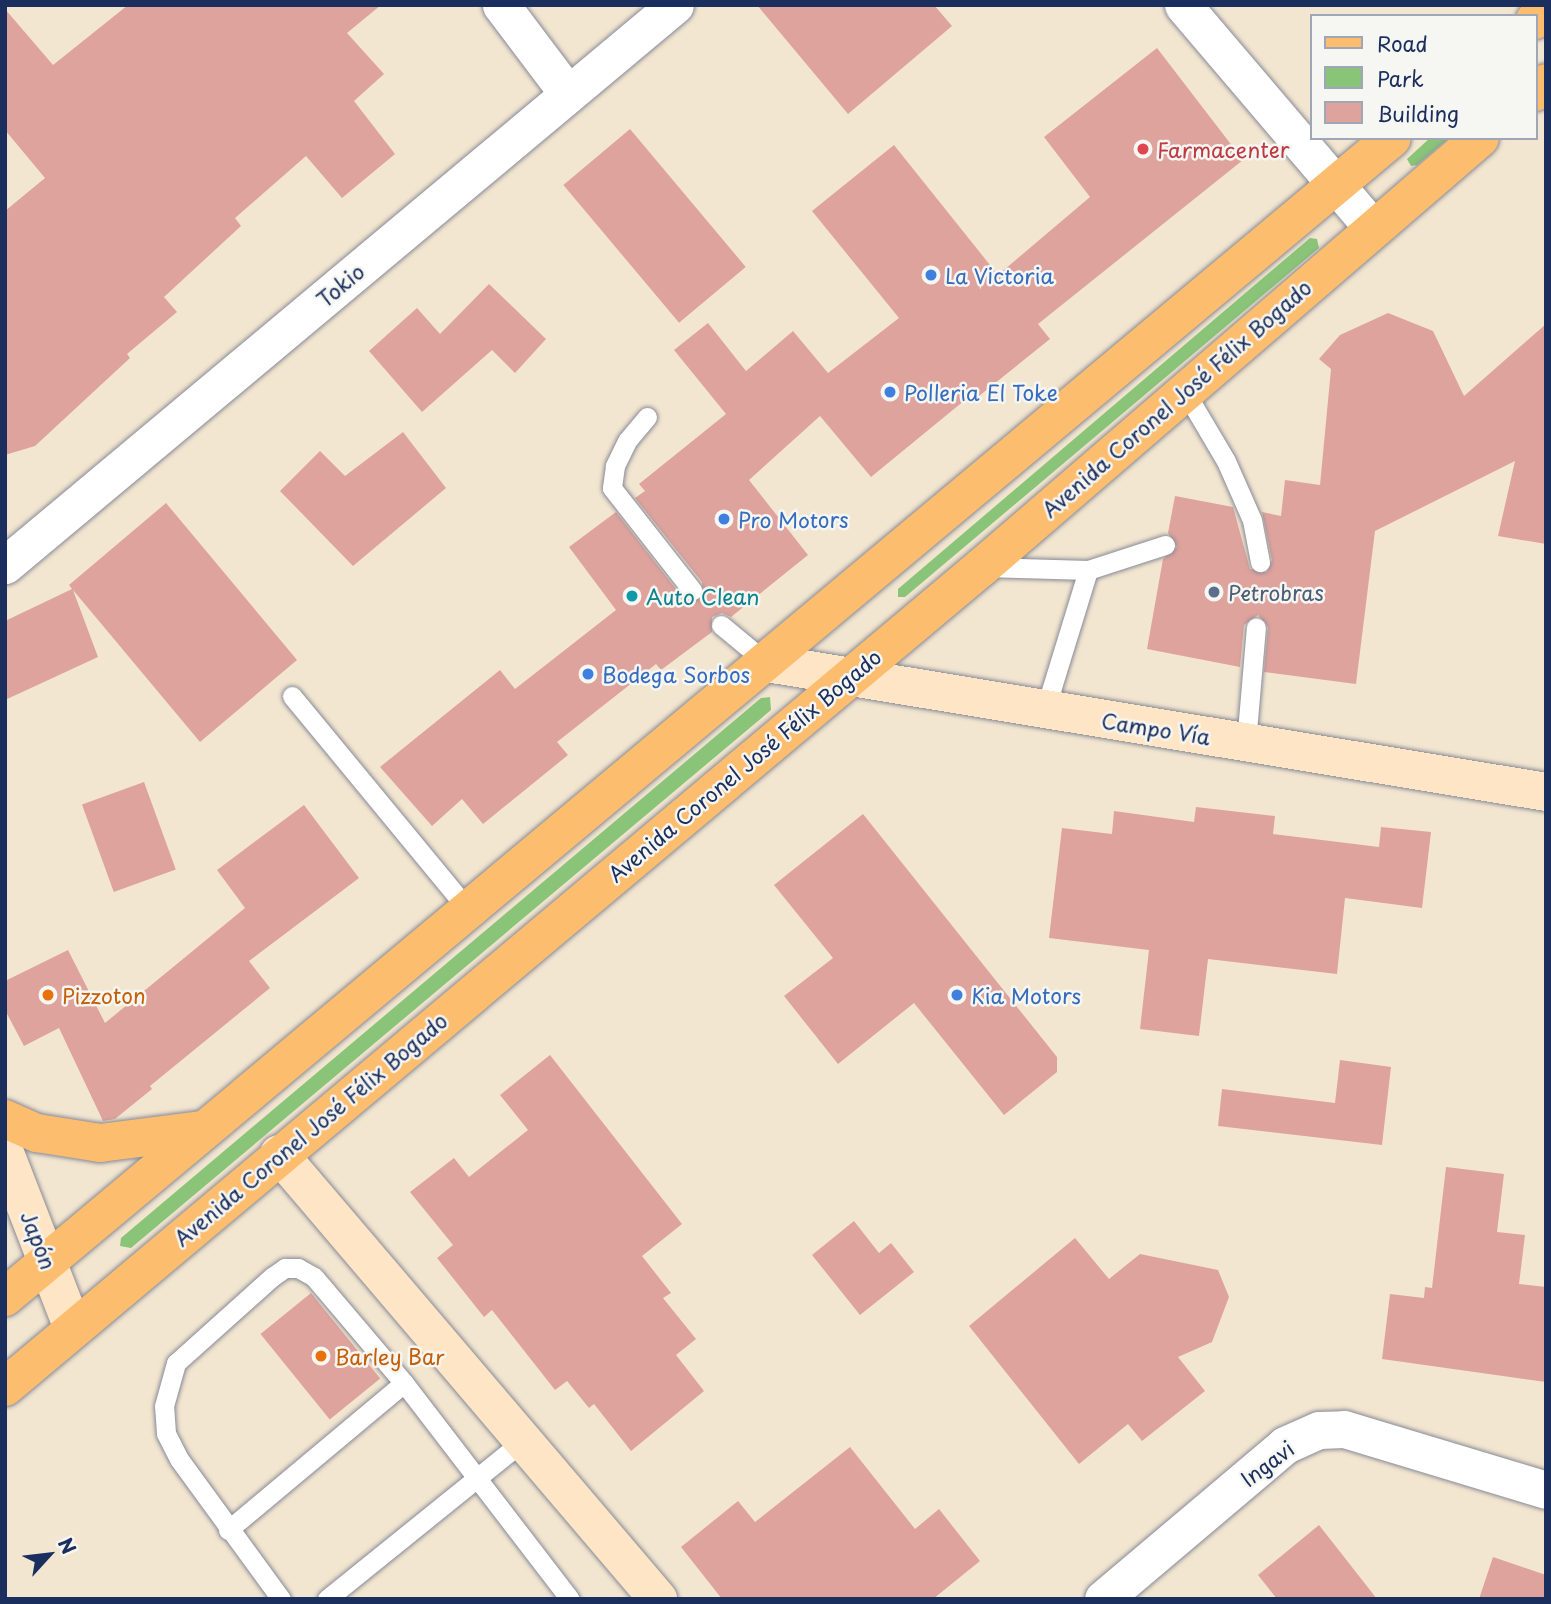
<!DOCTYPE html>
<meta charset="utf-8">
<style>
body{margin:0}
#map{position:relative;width:1551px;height:1604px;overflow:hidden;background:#f3e6d0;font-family:"Playpen Sans",sans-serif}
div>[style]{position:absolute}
.green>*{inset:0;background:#8ac478}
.building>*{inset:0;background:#dfa39d;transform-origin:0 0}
.roads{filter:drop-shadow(0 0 2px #878a97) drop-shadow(0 0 2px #878a97)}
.lane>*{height:19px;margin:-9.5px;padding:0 9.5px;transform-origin:9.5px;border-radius:9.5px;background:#fff}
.street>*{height:37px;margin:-18.5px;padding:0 18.5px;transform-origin:18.5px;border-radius:18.5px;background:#fff}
.secondary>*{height:38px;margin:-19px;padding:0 19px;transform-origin:19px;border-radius:19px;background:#fee5c5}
.primary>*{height:38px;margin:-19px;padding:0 19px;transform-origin:19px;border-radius:19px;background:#fcbd6f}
.dots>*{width:19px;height:19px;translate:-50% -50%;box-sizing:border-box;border:4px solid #f6f6f2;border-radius:50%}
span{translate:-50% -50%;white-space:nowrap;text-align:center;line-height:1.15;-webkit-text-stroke:5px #f6f6f2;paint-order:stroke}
.health-label{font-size:21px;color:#be3a42}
.left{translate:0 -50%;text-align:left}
.shop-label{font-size:21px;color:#366cbe}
.street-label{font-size:21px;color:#1b2f5e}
.service-label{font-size:21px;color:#4e5e75}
.culture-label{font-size:21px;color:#0d838f}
.food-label{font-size:21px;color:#c56008}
.frame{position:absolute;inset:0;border:7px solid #1b2f5e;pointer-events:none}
.legend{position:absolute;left:1310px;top:14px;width:228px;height:126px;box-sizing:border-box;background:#f6f6f2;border:2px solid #9ea6b7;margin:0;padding:9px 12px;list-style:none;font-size:21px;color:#1b2f5e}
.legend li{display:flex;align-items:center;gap:14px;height:35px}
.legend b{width:35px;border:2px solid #9ea6b7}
.north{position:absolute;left:14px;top:1520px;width:70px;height:70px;-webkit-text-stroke:5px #f6f6f2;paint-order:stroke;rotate:63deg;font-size:19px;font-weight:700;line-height:28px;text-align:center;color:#1b2f5e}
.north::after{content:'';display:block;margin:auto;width:24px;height:32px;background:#1b2f5e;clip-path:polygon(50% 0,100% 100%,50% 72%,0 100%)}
</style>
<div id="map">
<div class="green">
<div style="clip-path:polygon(1430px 138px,1449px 138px,1417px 165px,1411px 166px,1407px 159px)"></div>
<div style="clip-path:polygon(1310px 238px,1317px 239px,1319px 248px,905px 597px,898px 597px,898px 589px)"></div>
<div style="clip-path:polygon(770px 697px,771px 710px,131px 1248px,120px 1246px,121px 1238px,761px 698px)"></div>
</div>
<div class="building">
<div style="clip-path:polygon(128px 5px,381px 5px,347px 33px,384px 74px,354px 101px,395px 154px,342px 198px,306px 156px,235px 218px,241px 226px,164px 297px,177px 312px,127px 354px,130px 358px,35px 446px,5px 455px,5px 211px,45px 178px,5px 130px,5px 9px,53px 65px)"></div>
<div style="clip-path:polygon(757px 5px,934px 5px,952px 26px,848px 114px)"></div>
<div style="clip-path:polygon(1157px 48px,1243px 160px,1038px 324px,1050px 339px,969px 404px,965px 400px,871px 477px,820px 416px,749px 480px,808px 555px,731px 617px,722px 613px,712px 617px,712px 632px,661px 670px,656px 664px,557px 742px,568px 755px,483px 824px,462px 799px,432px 826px,380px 767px,500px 670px,515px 689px,616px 610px,569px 547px,616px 512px,683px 598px,694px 602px,703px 595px,702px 582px,635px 498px,645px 491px,639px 484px,726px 414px,674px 350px,708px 323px,746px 371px,793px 331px,828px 373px,899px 318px,812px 211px,894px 145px,998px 275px,1090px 197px,1044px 137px)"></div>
<div style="left:630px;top:129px;width:180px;height:87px;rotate:50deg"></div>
<div style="clip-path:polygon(489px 284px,546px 339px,515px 373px,492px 350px,422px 412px,369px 351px,417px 308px,440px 334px)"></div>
<div style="clip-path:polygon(1388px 313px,1433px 331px,1464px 396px,1546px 324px,1546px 544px,1498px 536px,1515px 461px,1375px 531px,1356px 684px,1264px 672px,1268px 627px,1258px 615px,1244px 625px,1240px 667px,1147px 649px,1163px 559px,1177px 547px,1168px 533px,1175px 496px,1233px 507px,1250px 569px,1267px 572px,1272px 560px,1262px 512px,1281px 516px,1285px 480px,1320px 485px,1331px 369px,1319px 359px,1340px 335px)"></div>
<div style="clip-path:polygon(403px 432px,446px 488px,353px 566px,280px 491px,320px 451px,345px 476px)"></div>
<div style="clip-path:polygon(166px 503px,297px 660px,200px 742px,73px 590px,98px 657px,5px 700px,5px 621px,72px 589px,69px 585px)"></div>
<div style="left:144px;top:782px;width:93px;height:66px;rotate:70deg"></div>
<div style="clip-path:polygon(304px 805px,359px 878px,249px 961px,270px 988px,150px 1086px,152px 1089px,115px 1119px,103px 1121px,59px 1028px,24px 1046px,5px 1010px,5px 981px,68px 950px,105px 1023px,245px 908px,217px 870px)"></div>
<div style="clip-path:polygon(1196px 807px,1275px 816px,1273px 834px,1379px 847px,1381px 827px,1431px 832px,1422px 908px,1345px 898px,1337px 974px,1208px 959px,1199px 1036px,1140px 1029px,1149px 950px,1049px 938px,1062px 828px,1112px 834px,1114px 811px,1194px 822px)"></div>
<div style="clip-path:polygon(863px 814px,1057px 1057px,1057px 1072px,1004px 1115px,914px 1003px,838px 1064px,784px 996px,833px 958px,774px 885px)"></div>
<div style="clip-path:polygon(550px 1055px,682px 1224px,642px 1256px,671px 1293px,663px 1298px,696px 1339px,676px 1355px,704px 1391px,631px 1451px,594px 1404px,589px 1408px,567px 1381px,555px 1390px,492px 1310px,484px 1317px,437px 1258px,453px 1245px,410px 1192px,454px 1158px,469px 1177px,528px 1130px,500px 1095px)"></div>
<div style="clip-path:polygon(1340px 1060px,1391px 1067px,1382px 1145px,1218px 1126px,1222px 1089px,1335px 1103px)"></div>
<div style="clip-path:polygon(1446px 1167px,1504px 1174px,1497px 1232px,1525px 1235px,1519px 1284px,1546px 1287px,1546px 1382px,1382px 1359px,1390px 1294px,1424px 1298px,1425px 1287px,1432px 1288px)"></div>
<div style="clip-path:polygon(854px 1221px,879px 1253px,891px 1243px,914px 1272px,860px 1315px,812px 1255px)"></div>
<div style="clip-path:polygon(1075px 1238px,1109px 1279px,1140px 1254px,1218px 1270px,1229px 1297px,1212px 1342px,1178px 1357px,1205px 1391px,1142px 1441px,1128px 1424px,1079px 1464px,969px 1326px)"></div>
<div style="left:311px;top:1293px;width:110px;height:65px;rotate:51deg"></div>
<div style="clip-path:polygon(850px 1447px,915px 1529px,939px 1509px,980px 1561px,933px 1599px,722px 1599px,681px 1547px,738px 1501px,755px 1522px)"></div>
<div style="clip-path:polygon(1319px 1525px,1377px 1599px,1277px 1599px,1258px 1575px)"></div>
<div style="clip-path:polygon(1493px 1557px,1546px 1575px,1546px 1599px,1479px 1599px)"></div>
</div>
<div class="roads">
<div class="lane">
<div style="left:1184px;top:390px;width:82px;rotate:59.4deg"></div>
<div style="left:1226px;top:461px;width:64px;rotate:66.2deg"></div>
<div style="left:1252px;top:520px;width:43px;rotate:79.2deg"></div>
<div style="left:647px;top:417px;width:31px;rotate:130deg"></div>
<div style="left:627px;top:441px;width:28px;rotate:116deg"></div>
<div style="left:615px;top:466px;width:22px;rotate:98deg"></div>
<div style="left:612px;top:488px;width:130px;rotate:51.9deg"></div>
<div style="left:985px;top:567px;width:103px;rotate:1.7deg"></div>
<div style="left:1088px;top:570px;width:81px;rotate:-18deg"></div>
<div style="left:721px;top:625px;width:60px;rotate:39.6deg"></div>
<div style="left:292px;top:696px;width:278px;rotate:50.5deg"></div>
<div style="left:1045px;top:710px;width:146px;rotate:-72.9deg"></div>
<div style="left:1246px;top:743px;width:116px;rotate:-85.1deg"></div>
<div style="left:228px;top:1530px;width:229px;rotate:-39.9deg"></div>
<div style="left:281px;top:1599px;width:173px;rotate:-126.1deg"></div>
<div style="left:179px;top:1459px;width:29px;rotate:-117deg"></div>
<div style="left:166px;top:1433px;width:27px;rotate:-94deg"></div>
<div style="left:164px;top:1406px;width:45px;rotate:-74.4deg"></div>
<div style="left:176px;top:1363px;width:129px;rotate:-41.9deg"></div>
<div style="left:272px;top:1277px;width:16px;rotate:-35deg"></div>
<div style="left:285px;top:1268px;width:13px"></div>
<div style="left:298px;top:1268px;width:18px;rotate:29deg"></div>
<div style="left:314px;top:1277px;width:139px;rotate:49.7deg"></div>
<div style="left:404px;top:1383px;width:272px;rotate:52.5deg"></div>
<div style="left:327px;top:1599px;width:252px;rotate:-38.9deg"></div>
</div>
<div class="street">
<div style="left:501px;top:5px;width:111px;rotate:53deg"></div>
<div style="left:1183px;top:5px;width:293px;rotate:49.6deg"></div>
<div style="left:5px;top:565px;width:873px;rotate:-39.89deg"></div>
<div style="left:1103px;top:1599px;width:238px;rotate:-40.2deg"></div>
<div style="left:1285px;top:1445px;width:37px;rotate:-24deg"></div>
<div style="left:1319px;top:1430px;width:25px;rotate:-2deg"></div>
<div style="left:1344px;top:1429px;width:211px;rotate:16.8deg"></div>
</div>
<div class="secondary">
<div style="left:767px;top:663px;width:790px;rotate:9.4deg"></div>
<div style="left:5px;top:1153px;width:188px;rotate:68.8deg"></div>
<div style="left:279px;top:1154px;width:585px;rotate:49.58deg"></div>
</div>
<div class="primary">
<div style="left:1535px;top:20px;width:14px;rotate:-36deg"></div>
<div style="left:1535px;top:92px;width:14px;rotate:-39deg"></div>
<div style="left:5px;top:1119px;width:35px;rotate:24deg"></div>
<div style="left:37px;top:1133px;width:64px;rotate:9deg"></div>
<div style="left:100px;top:1143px;width:104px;rotate:-7.2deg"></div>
<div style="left:5px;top:1297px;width:1807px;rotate:-39.88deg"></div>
<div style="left:5px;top:1387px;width:1276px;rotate:-40.01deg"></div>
<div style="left:982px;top:567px;width:657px;rotate:-40.74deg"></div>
</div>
</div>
<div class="dots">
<div style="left:1143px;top:149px;background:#e0444e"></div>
<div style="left:931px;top:275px;background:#3f7fe0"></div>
<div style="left:890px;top:392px;background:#3f7fe0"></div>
<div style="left:724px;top:519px;background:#3f7fe0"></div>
<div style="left:1214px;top:592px;background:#5c6f8a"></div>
<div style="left:632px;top:596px;background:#0f9aa8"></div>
<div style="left:588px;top:674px;background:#3f7fe0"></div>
<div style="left:48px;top:995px;background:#e8710a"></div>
<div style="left:957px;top:995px;background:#3f7fe0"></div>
<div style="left:321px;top:1356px;background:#e8710a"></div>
</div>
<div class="health-label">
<span class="left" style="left:1157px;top:149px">Farmacenter</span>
</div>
<div class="shop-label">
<span class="left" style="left:945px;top:275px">La Victoria</span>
<span class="left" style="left:904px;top:392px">Polleria El Toke</span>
<span class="left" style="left:738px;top:519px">Pro Motors</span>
<span class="left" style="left:602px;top:674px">Bodega Sorbos</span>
<span class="left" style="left:971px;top:995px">Kia Motors</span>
</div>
<div class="street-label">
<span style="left:340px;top:285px;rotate:-40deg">Tokio</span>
<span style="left:1176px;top:398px;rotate:-41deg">Avenida Coronel José Félix Bogado</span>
<span style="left:1156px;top:728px;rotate:9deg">Campo Vía</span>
<span style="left:744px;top:765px;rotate:-40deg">Avenida Coronel José Félix Bogado</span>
<span style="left:310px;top:1129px;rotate:-40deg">Avenida Coronel José Félix Bogado</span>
<span style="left:39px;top:1240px;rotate:69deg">Japón</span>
<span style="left:1267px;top:1463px;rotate:-37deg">Ingavi</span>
</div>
<div class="service-label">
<span class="left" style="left:1228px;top:592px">Petrobras</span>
</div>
<div class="culture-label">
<span class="left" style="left:646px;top:596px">Auto Clean</span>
</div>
<div class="food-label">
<span class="left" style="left:62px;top:995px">Pizzoton</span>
<span class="left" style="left:335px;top:1356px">Barley Bar</span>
</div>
<div class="frame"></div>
<ul class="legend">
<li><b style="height:9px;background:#fcbd6f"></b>Road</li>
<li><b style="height:19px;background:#8ac478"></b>Park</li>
<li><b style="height:19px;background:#dfa39d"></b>Building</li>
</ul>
<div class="north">N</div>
</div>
